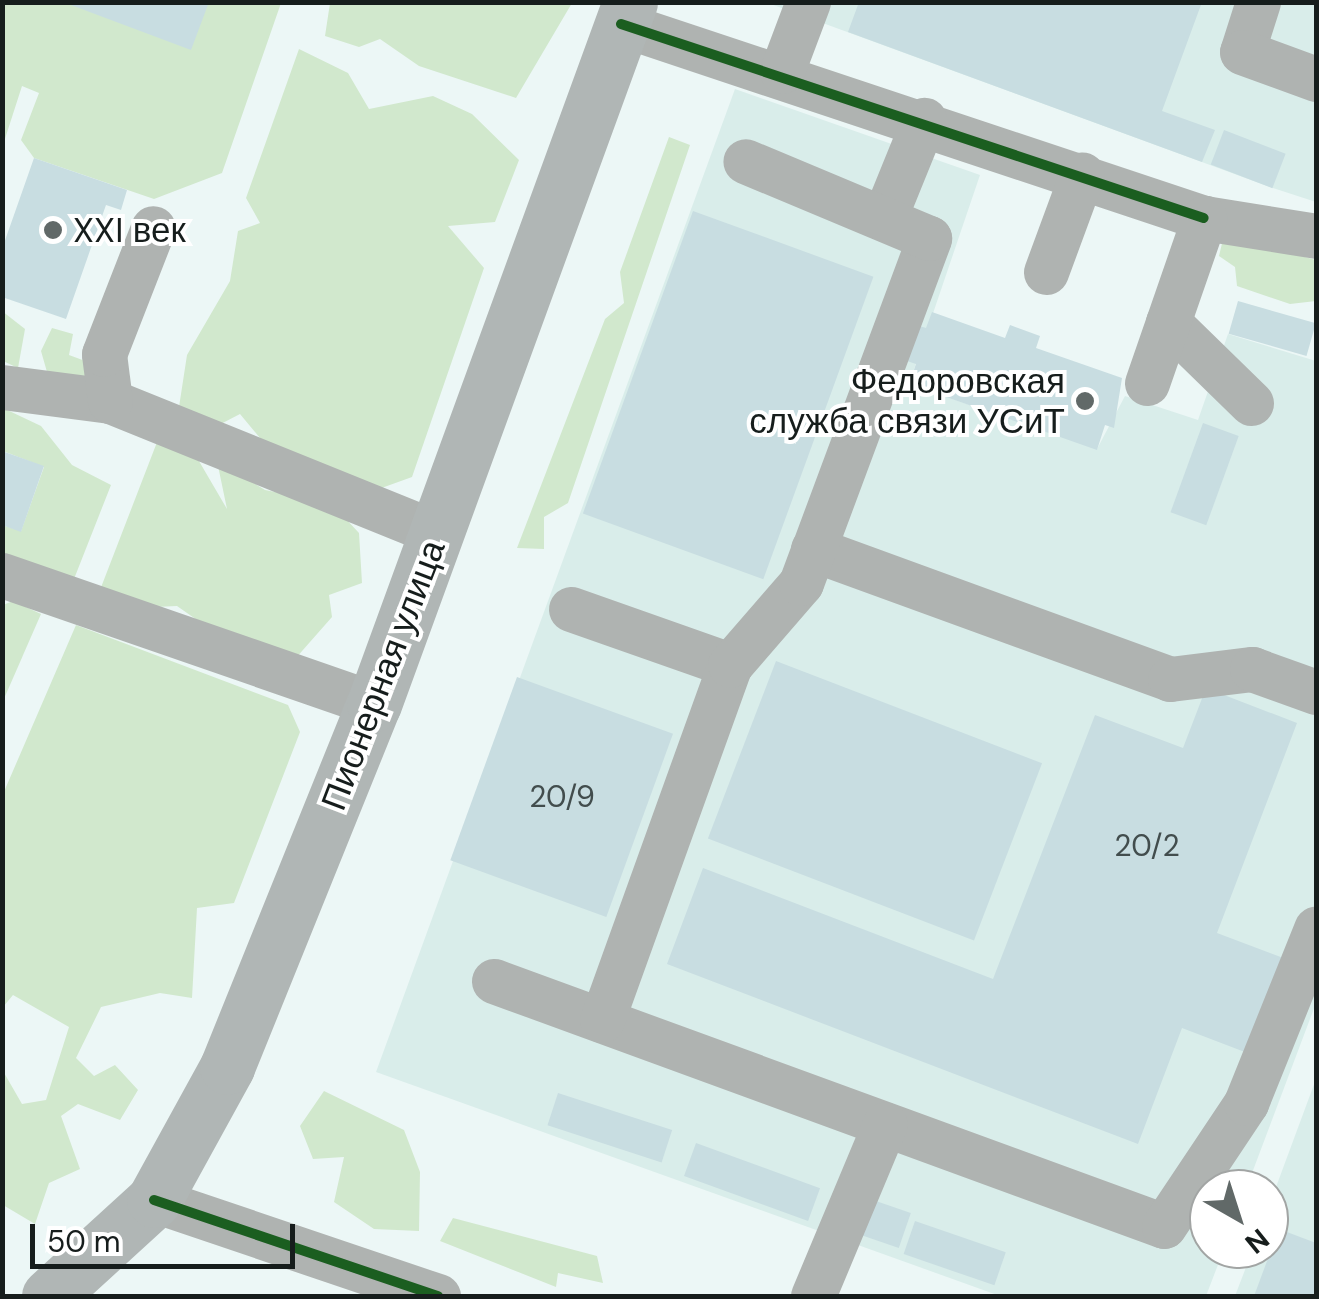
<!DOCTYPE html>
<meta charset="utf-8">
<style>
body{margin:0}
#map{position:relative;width:1319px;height:1299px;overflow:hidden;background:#ecf7f6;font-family:"DM Sans",sans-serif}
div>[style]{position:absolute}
.built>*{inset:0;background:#d9edea}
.green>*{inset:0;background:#d1e8cd}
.building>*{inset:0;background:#c8dde1;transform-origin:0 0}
.minor>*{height:45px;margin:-22.5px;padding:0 22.5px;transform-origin:22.5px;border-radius:22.5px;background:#afb3b1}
.major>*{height:55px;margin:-27.5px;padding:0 27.5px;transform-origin:27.5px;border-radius:27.5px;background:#b0b6b5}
.cycleway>*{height:10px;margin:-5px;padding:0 5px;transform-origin:5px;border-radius:5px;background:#1b5e20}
.dots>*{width:28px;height:28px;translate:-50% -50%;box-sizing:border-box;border:5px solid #fff;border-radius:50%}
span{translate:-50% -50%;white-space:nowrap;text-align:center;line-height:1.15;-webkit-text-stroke:8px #fff;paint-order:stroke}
.number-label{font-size:30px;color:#424d4d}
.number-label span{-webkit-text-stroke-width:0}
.poi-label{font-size:35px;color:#161d1c}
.left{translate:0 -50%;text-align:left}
.right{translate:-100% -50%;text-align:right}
.street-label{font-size:35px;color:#161d1c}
.frame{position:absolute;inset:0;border:5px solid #161d1c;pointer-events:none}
.north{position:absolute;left:1189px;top:1169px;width:100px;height:100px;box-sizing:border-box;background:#fff;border:2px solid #a2a5a4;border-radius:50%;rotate:141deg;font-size:28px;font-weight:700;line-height:40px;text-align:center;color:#161d1c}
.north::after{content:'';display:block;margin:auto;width:35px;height:45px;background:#616968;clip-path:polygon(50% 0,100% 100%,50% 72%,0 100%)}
.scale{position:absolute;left:30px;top:1224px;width:265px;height:45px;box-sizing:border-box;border:5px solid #161d1c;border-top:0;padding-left:12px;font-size:30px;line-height:35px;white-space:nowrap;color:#161d1c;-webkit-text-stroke:8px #fff;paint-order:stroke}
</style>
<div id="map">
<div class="built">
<div style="clip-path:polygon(768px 3px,1316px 3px,1316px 202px,1273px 188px)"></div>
<div style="clip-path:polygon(735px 89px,980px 175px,909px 384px,1097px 449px,1125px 396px,1198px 420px,1228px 334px,1316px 361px,1316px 1003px,1246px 1189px,1209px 1189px,1209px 1249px,1224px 1249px,1206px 1296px,1000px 1296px,376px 1072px)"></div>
<div style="clip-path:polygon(1316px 1079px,1316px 1296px,1235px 1296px,1253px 1249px,1269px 1249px,1269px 1206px)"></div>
</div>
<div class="green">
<div style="clip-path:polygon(3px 3px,281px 3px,222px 173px,154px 199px,34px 158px,21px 140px,39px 93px,22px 86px,3px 145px)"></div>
<div style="clip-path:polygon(330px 3px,330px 2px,572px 3px,516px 98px,419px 66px,380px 39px,359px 47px,325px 36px)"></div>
<div style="clip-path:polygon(299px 49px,348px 73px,369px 109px,433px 96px,472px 114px,519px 160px,495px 222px,448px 226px,484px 268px,412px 477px,376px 490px,265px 444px,240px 414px,213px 428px,179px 407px,187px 355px,230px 281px,238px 231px,260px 223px,246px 198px)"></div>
<div style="clip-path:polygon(669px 137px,690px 145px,568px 503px,544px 517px,544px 549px,517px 548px,605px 319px,624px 303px,620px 272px)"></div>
<div style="clip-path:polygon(1224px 235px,1316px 260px,1316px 301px,1290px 304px,1237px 286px,1235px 267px,1219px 256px)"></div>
<div style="clip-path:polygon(2px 311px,25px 329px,18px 368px,3px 361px)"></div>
<div style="clip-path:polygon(52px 328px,73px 334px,69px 355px,96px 365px,90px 388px,47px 372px,41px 351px)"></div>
<div style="clip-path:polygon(3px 408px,41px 426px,72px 465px,111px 485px,74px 579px,3px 553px,2px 525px,21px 531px,44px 467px,3px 451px)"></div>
<div style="clip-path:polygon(159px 437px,189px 444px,227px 509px,217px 461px,265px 490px,331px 503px,359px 533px,362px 583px,329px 595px,332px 617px,295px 659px,230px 643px,177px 606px,132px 608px,100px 590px)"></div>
<div style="clip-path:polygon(13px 601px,41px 614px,3px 701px,3px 605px)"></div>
<div style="clip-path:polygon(76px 625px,288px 705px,300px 732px,234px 903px,197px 908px,192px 998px,160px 993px,101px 1007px,76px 1058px,94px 1076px,115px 1065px,138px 1090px,120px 1120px,78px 1104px,61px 1116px,80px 1169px,49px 1183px,35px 1224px,3px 1205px,3px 1071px,22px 1104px,46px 1100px,69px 1027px,13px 995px,3px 1007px,3px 794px)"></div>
<div style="clip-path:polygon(324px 1091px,404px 1130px,420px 1172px,419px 1231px,374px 1229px,334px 1202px,344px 1157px,313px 1159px,300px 1126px)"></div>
<div style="clip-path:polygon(453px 1218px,597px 1256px,603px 1283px,558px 1273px,556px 1287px,440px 1241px)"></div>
</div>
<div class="building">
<div style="clip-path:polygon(63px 2px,209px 2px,191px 50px)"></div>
<div style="clip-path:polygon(859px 2px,1202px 2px,1162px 111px,1215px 130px,1202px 162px,848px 32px)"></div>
<div style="left:1224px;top:130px;width:66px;height:37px;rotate:21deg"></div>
<div style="clip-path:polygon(34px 158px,127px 190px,121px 210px,106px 205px,66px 319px,2px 297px,2px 249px)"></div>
<div style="left:693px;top:211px;width:192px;height:322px;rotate:20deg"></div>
<div style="left:1238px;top:301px;width:81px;height:34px;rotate:16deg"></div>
<div style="clip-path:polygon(932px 312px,1005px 338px,1010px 325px,1040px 336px,1036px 348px,1122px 378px,1114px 428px,1105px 425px,1097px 450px,909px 384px,916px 364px,901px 359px,913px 324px,926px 328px)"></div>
<div style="left:1203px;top:423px;width:38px;height:95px;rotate:20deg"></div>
<div style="clip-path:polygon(2px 451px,44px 466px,21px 532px,2px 525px)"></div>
<div style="left:776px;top:661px;width:285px;height:190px;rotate:21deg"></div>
<div style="left:517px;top:677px;width:166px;height:195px;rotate:20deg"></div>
<div style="clip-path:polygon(1206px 688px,1297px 723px,1217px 933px,1286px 959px,1250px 1054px,1182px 1028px,1138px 1144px,667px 964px,703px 868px,993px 979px,1095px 715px,1183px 748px)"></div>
<div style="left:558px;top:1093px;width:120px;height:34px;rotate:18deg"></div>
<div style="left:696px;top:1143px;width:132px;height:35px;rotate:20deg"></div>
<div style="left:873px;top:1200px;width:40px;height:37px;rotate:19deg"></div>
<div style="left:915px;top:1221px;width:96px;height:35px;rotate:19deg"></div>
<div style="clip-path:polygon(1279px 1229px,1316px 1243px,1316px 1296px,1254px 1296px)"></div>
</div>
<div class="minor">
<div style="left:1258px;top:2px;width:52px;rotate:107.7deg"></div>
<div style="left:1242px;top:52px;width:79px;rotate:20deg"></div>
<div style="left:621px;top:24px;width:614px;rotate:18.41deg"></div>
<div style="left:1204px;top:218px;width:113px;rotate:9.1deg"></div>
<div style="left:782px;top:71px;width:74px;rotate:-69.4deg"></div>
<div style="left:885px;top:216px;width:104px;rotate:-67.9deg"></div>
<div style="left:1046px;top:272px;width:104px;rotate:-69.8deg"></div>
<div style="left:1168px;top:322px;width:116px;rotate:44.3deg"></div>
<div style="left:1147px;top:383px;width:175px;rotate:-70.9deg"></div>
<div style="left:2px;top:387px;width:109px;rotate:7.4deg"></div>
<div style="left:110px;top:401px;width:352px;rotate:22deg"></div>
<div style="left:110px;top:401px;width:47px;rotate:-97.3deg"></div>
<div style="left:104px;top:354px;width:135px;rotate:-68.7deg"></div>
<div style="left:813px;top:549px;width:380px;rotate:20deg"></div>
<div style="left:1170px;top:679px;width:83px;rotate:-7deg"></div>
<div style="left:1252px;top:669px;width:68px;rotate:19.8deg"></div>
<div style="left:2px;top:575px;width:394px;rotate:19.1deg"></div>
<div style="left:571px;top:609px;width:169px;rotate:19.4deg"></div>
<div style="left:494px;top:981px;width:713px;rotate:20.09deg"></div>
<div style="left:1164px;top:1226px;width:148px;rotate:-56.3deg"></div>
<div style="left:1246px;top:1103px;width:188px;rotate:-68.1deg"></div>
<div style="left:602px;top:1020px;width:377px;rotate:-70.2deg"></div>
<div style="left:730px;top:665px;width:108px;rotate:-49.1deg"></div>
<div style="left:801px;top:583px;width:368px;rotate:-69.6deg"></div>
<div style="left:929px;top:238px;width:199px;rotate:-157.3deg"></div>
<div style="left:154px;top:1200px;width:300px;rotate:18.7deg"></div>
<div style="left:813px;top:1296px;width:186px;rotate:-67.3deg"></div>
</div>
<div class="major">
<div style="left:49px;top:1296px;width:142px;rotate:-42.4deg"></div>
<div style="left:154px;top:1200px;width:152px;rotate:-61.2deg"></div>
<div style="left:227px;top:1067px;width:392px;rotate:-68deg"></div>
<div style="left:374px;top:704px;width:747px;rotate:-69.96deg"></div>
</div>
<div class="cycleway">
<div style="left:621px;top:24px;width:614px;rotate:18.41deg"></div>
<div style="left:154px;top:1200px;width:300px;rotate:18.7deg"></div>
</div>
<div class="dots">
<div style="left:53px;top:230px;background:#616968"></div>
<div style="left:1085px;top:401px;background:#616968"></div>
</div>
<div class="number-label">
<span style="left:562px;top:797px">20/9</span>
<span style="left:1147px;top:846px">20/2</span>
</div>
<div class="poi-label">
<span class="left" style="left:73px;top:230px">XXI век</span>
<span class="right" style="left:1065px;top:401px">Федоровская<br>служба связи УСиТ</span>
</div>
<div class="street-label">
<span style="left:383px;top:675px;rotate:-69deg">Пионерная улица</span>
</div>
<div class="frame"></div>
<div class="north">N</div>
<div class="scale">50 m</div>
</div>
